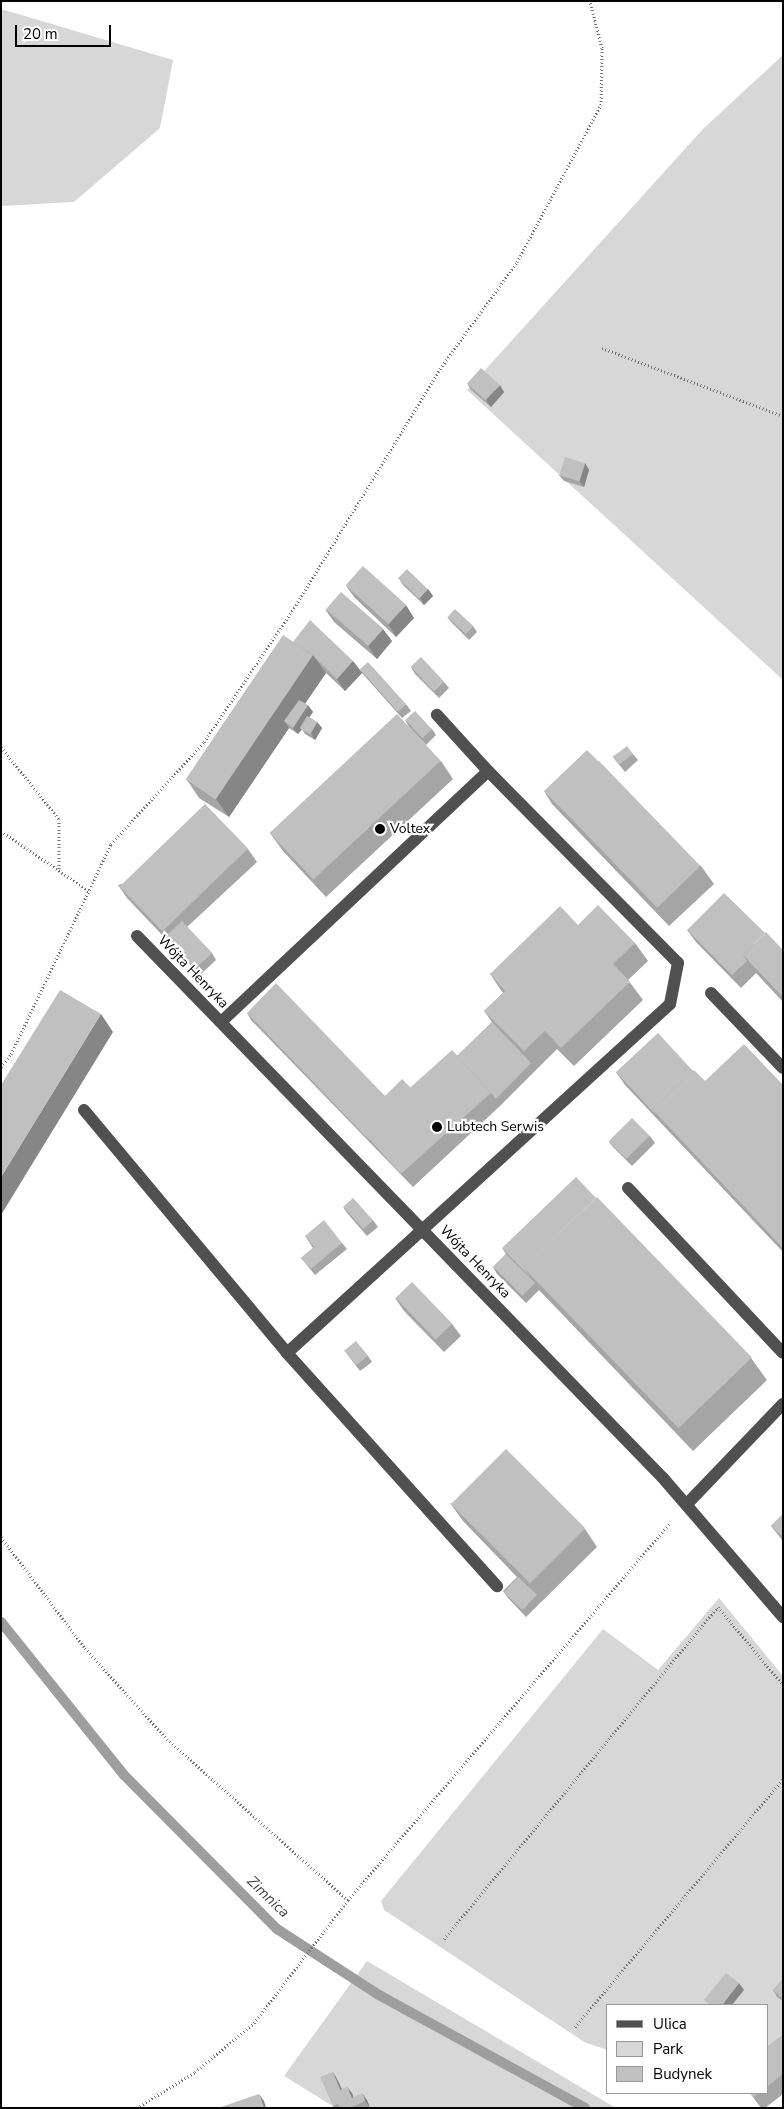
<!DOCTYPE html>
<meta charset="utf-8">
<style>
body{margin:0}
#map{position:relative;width:784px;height:2109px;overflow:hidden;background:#fff;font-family:"Nunito Sans",sans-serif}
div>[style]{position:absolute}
.green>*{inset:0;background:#d7d7d7}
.stream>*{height:10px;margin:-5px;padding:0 5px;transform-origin:5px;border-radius:5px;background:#9e9e9e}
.path>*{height:3px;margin-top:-1.5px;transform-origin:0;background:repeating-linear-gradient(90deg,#727272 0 1px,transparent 0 3.5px)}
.minor>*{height:12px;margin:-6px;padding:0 6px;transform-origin:6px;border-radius:6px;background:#505050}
.wall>*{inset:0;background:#a5a5a5}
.shaded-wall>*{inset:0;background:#868686}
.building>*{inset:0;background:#c0c0c0;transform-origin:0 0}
.dots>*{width:14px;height:14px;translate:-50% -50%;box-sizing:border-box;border:2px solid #fff;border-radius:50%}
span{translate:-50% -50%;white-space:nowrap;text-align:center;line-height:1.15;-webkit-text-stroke:4.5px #fff;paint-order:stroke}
.poi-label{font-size:14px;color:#000}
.left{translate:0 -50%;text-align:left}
.street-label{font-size:14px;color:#000}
.water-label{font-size:15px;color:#3f3f3f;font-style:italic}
.frame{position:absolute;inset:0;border:2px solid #000;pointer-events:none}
.legend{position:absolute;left:606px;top:2004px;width:162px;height:90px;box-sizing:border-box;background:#fff;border:1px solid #999;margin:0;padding:6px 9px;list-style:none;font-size:15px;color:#000}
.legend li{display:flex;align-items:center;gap:10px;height:25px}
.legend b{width:25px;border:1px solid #999}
.scale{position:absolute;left:15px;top:25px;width:96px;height:22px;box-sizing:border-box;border:2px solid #000;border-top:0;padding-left:6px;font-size:15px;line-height:18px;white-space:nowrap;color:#000;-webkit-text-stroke:4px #fff;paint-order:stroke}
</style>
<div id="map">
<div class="green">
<div style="clip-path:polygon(1px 9px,173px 60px,160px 128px,74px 202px,1px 206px)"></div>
<div style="clip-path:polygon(783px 55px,783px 680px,467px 390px,703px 129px)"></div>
<div style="clip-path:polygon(719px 1598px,783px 1676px,783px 2039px,768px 2054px,768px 2005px,608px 2005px,608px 2050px,586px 2043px,384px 1910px,381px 1901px,603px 1629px,658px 1670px)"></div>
<div style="clip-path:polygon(367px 1961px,616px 2108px,336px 2108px,284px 2076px)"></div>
</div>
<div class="stream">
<div style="left:1px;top:1622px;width:196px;rotate:51.2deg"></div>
<div style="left:124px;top:1775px;width:217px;rotate:45.2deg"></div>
<div style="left:277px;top:1929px;width:121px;rotate:32.9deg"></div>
<div style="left:379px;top:1995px;width:235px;rotate:28.7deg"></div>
</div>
<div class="path">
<div style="left:602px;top:348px;width:193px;rotate:20.6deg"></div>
<div style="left:1px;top:747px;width:92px;rotate:51.1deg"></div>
<div style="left:59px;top:819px;width:50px;rotate:90deg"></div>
<div style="left:1px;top:831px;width:107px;rotate:34.3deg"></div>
<div style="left:1px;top:1067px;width:16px;rotate:-52deg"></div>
<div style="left:11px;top:1054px;width:233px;rotate:-64.5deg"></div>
<div style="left:111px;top:844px;width:138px;rotate:-47.6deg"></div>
<div style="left:204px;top:742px;width:165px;rotate:-56.1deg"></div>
<div style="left:296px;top:605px;width:280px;rotate:-58.6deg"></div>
<div style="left:442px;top:366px;width:128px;rotate:-54.2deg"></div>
<div style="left:517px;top:262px;width:178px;rotate:-61.9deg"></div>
<div style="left:601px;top:105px;width:57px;rotate:-89deg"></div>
<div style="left:602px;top:48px;width:49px;rotate:-104.3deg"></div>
<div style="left:1px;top:1537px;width:139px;rotate:52.9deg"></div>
<div style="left:85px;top:1648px;width:122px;rotate:48deg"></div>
<div style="left:167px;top:1739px;width:242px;rotate:41.7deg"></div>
<div style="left:444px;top:1939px;width:430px;rotate:-50.5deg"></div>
<div style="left:718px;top:1607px;width:102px;rotate:50.2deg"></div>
<div style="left:575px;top:2027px;width:324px;rotate:-50deg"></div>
<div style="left:137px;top:2108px;width:68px;rotate:-31.8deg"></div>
<div style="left:195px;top:2072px;width:77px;rotate:-39.7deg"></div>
<div style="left:254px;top:2023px;width:155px;rotate:-52.6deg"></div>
<div style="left:348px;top:1900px;width:497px;rotate:-49.5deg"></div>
</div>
<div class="minor">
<div style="left:137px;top:936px;width:755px;rotate:45.86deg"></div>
<div style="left:663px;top:1478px;width:184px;rotate:49.2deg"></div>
<div style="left:711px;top:993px;width:104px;rotate:46.2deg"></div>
<div style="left:221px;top:1022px;width:366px;rotate:-43.2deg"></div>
<div style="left:488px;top:771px;width:76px;rotate:-132.3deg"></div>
<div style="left:84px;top:1110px;width:317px;rotate:50.1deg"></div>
<div style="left:287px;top:1353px;width:314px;rotate:48deg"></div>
<div style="left:628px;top:1188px;width:226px;rotate:46.8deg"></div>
<div style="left:287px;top:1353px;width:518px;rotate:-42.34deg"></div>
<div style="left:670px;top:1004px;width:42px;rotate:-79deg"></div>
<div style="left:678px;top:963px;width:270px;rotate:-134.7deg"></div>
<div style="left:687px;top:1504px;width:139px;rotate:-46.2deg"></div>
</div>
<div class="wall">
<div style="clip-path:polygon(467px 383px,504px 392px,491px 407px,471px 390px)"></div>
<div style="clip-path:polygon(585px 463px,589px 470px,584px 487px,564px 481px,559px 475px)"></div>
<div style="clip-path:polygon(399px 579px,428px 589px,433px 596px,424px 605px,403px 585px)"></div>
<div style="clip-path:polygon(346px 586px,414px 618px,396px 637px,355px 598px)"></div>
<div style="clip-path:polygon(325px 609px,392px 641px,377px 659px,334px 622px)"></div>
<div style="clip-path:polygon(447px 617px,473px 626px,477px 632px,469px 640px,452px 623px)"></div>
<div style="clip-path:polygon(293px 642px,353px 661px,360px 670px,406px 704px,411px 711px,402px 718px,362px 673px,345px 691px,326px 673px,305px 703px,313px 712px,309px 717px,317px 722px,322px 728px,315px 740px,305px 734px,302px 729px,298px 734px,289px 728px,229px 817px,199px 798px,187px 780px)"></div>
<div style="clip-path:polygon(411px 667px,444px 682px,449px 688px,439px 698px,415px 674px)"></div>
<div style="clip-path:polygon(405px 720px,432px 729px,436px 735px,426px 745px,409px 727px)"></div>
<div style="clip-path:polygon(633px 754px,638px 760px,625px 772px,614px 758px)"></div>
<div style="clip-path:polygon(441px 761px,453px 779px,326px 897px,283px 851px,270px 833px)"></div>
<div style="clip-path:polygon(544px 791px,701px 866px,714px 884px,669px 926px,552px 804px)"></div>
<div style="clip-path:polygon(248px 849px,257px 862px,187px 927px,212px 953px,216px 960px,200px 975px,127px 898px,118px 885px)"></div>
<div style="clip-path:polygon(578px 925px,635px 943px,648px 961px,628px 980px,643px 1000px,574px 1066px,557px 1049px,500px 1106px,413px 1187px,251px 1020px,247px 1013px,385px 1096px,412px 1089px,457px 1056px,492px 1022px,484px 1011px,503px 993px,490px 974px)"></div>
<div style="clip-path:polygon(687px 930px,783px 950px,783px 1002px,756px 973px,741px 988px,696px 942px)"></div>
<div style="clip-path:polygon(693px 1071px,705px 1081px,783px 1085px,783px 1252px,625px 1085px,616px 1072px)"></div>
<div style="clip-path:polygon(650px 1136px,655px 1143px,632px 1166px,614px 1148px,609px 1142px)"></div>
<div style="clip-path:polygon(343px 1207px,373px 1220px,378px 1227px,367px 1236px,347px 1213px)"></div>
<div style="clip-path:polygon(305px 1236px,342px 1243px,347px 1249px,315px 1275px,301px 1258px,313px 1248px)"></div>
<div style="clip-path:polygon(502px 1248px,751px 1358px,767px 1380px,693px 1451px,539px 1290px,526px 1303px,497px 1274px,493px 1267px,506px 1254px)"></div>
<div style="clip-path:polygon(395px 1298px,452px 1324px,461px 1336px,444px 1352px,404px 1311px)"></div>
<div style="clip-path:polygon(344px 1350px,368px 1356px,372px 1362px,360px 1371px)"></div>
<div style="clip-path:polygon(450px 1503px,585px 1529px,597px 1547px,526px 1617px,508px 1598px,503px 1591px,517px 1577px,463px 1521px)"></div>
<div style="clip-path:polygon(783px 1514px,783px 1541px,771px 1526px)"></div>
<div style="clip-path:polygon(783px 1979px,783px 2001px,777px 1997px,773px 1990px)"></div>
<div style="clip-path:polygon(783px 2035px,783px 2094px,765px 2108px,761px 2108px,750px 2093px,768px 2093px,768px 2046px)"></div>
<div style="clip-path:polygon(333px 2072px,337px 2079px,342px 2089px,352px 2093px,353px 2097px,367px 2100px,370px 2108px,334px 2108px,333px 2106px)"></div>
</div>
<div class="shaded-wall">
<div style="clip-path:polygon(500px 385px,504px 392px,491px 407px,486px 400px)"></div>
<div style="clip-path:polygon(585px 463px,589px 470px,584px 487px,579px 481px)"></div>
<div style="clip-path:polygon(428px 589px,433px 596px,424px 605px,420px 598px)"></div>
<div style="clip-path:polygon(406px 605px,414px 618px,396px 637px,388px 624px)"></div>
<div style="clip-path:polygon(383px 629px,392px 641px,377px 659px,368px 646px)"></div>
<div style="clip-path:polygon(313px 655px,326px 673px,290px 726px,284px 721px,289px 728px,229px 817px,216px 799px)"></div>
<div style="clip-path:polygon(353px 661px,362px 673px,345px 691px,337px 679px)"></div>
<div style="clip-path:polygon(308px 705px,313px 712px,302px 728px,300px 728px,302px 729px,298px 734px,293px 728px)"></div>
<div style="clip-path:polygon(317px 722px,322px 728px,315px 740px,311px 733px)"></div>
<div style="clip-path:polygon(101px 1014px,113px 1032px,1px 1215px,1px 1177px)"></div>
<div style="clip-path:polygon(739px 1983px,744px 1990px,732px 2005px,722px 2005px)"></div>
<div style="clip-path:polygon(333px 2072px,337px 2079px,345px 2096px,340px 2090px)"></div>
<div style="clip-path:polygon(347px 2087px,352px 2093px,356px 2105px,352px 2098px)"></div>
<div style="clip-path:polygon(362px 2093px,367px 2100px,370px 2108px,365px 2101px)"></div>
<div style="clip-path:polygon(259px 2094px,264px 2101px,266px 2108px,264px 2108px)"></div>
</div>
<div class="building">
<div style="left:481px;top:368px;width:25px;height:21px;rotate:42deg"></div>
<div style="left:565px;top:457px;width:21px;height:19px;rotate:17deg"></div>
<div style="left:363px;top:566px;width:58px;height:26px;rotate:42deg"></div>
<div style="left:407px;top:569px;width:29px;height:13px;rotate:44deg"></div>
<div style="left:341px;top:592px;width:56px;height:23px;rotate:41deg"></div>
<div style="left:455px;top:609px;width:25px;height:11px;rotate:43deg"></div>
<div style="clip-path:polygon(310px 620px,353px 661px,337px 679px,317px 660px,313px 655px,293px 642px)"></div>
<div style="left:283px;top:635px;width:36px;height:174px;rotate:34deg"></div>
<div style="left:421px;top:657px;width:34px;height:14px;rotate:47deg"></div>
<div style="left:368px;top:662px;width:57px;height:11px;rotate:48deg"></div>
<div style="clip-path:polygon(299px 700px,308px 705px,293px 728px,284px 721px)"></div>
<div style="left:415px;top:711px;width:25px;height:13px;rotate:47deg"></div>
<div style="left:397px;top:714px;width:64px;height:174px;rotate:47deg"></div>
<div style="left:307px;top:716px;width:12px;height:14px;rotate:31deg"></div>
<div style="left:627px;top:746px;width:10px;height:18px;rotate:53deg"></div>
<div style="clip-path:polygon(587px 750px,599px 762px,556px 803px,560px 808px,544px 791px)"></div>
<div style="left:599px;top:761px;width:146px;height:60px;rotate:46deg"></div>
<div style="left:205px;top:804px;width:62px;height:119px;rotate:46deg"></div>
<div style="clip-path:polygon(724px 893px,765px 933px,743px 955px,747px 961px,732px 975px,687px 930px)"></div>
<div style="clip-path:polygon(598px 905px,635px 943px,613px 964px,630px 982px,561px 1048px,545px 1031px,524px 1051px,484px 1011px,505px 991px,490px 974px,560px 906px,578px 925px)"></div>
<div style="left:182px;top:921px;width:44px;height:23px;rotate:47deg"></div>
<div style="clip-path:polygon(766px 932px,783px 950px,783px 997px,743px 955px)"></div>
<div style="clip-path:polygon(276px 983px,385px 1096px,402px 1079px,412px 1089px,366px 1135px,370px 1141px,247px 1013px)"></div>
<div style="clip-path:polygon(60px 990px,101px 1014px,1px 1177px,1px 1085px)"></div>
<div style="clip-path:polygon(492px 1022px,531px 1063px,496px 1099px,491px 1093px,457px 1056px)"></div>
<div style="clip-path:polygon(658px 1033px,693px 1071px,652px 1109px,656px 1115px,616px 1072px)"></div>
<div style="clip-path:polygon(744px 1044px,783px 1085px,783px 1248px,652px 1109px,694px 1070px,705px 1081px)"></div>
<div style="left:452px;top:1050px;width:58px;height:121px;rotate:48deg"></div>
<div style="left:632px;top:1118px;width:25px;height:33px;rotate:45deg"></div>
<div style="clip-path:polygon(576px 1177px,596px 1198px,524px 1268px,530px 1277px,502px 1248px)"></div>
<div style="left:597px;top:1197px;width:223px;height:102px;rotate:46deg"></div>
<div style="left:353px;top:1198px;width:30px;height:13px;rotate:48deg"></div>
<div style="clip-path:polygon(324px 1220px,342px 1243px,311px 1269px,301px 1258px,314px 1247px,305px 1236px)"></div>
<div style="left:506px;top:1254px;width:41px;height:18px;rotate:45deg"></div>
<div style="left:412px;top:1282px;width:58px;height:23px;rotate:46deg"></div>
<div style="left:356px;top:1341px;width:19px;height:15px;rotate:51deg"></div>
<div style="left:506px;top:1449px;width:112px;height:78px;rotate:45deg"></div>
<div style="clip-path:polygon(783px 1514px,783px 1537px,771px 1526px)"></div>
<div style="left:518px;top:1577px;width:26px;height:21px;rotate:43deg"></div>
<div style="clip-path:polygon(726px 1973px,739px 1983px,722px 2005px,710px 2005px,704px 2000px)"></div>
<div style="clip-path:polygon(783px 1979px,783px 1999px,773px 1990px)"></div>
<div style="clip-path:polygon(783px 2035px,783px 2074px,768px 2086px,768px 2046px)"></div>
<div style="clip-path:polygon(333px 2072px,340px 2090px,347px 2087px,352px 2098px,362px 2093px,365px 2101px,350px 2108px,340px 2108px,338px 2104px,333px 2106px,320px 2077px)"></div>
<div style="clip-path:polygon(750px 2093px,759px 2093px,753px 2097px)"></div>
<div style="clip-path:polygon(259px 2094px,264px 2108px,218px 2108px)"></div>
</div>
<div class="dots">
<div style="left:380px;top:829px;background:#000"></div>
<div style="left:437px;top:1127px;background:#000"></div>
</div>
<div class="poi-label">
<span class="left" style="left:390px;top:829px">Voltex</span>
<span class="left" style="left:447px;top:1127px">Lubtech Serwis</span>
</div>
<div class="street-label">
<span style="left:193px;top:972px;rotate:46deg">Wójta Henryka</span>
<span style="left:475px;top:1262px;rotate:46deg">Wójta Henryka</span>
</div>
<div class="water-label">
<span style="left:268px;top:1897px;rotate:44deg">Zimnica</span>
</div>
<div class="frame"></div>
<ul class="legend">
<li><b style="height:6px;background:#505050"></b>Ulica</li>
<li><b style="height:14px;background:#d7d7d7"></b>Park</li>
<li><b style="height:14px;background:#c0c0c0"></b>Budynek</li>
</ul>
<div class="scale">20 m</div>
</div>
